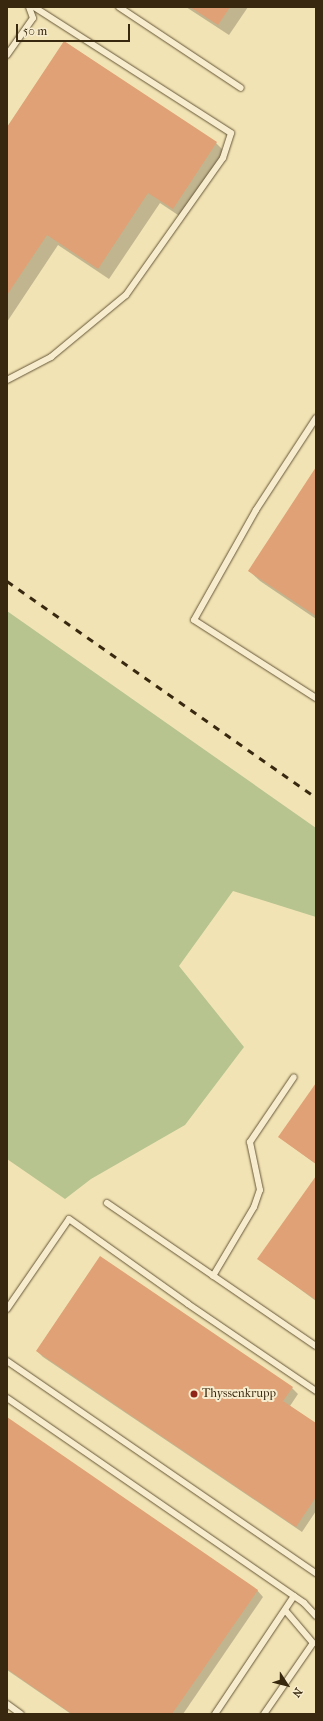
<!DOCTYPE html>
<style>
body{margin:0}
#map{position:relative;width:323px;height:1721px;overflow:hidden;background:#f2e3b4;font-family:"IM FELL French Canon",serif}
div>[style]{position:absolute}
.green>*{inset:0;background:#b7c490}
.shadow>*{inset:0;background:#0003}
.building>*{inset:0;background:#dfa175}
.roads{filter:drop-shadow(0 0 1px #665738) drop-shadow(0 0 1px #665738)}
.lane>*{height:6px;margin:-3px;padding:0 3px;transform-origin:3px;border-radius:3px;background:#f7edce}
.rail>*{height:3px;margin-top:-1.5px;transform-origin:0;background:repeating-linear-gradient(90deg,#38280f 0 7px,transparent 0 14px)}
.dots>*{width:11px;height:11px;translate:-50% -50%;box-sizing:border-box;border:2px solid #f7edce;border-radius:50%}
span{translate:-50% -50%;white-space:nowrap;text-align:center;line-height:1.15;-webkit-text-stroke:4px #f7edce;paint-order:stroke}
.poi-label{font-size:12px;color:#38280f}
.left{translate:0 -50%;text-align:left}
.frame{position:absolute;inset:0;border:8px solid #38280f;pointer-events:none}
.north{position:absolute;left:267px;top:1665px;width:40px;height:40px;-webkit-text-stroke:3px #f7edce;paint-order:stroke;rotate:126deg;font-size:11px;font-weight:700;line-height:16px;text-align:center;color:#38280f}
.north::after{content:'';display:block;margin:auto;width:14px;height:18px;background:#38280f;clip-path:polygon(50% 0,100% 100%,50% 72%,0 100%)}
.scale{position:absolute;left:16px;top:24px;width:114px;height:18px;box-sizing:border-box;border:2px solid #38280f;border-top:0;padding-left:5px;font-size:12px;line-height:14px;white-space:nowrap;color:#38280f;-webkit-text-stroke:3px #f7edce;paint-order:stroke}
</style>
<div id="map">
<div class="green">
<div style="clip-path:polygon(7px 611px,316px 828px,316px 917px,233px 891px,179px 966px,244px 1047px,185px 1125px,91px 1179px,65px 1199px,7px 1159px)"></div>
</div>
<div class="shadow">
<div style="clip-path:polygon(186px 7px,248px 7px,229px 35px)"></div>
<div style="clip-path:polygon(65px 42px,216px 143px,227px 154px,184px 219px,160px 203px,109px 279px,58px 245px,7px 322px,7px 129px)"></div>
<div style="clip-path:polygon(316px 469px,316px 619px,260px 581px,249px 571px)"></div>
<div style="clip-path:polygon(316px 1085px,316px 1164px,279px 1137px)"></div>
<div style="clip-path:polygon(316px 1178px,316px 1301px,259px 1259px)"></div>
<div style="clip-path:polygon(37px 1351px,292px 1388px,298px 1394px,290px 1406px,316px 1424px,316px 1511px,302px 1532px,43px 1357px)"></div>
<div style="clip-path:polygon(7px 1418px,257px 1590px,263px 1597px,183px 1714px,71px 1714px,7px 1670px)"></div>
</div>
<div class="building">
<div style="clip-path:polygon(190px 7px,230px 7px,218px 25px)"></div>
<div style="clip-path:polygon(64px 41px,217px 142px,173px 209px,148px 193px,98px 269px,47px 235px,7px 295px,7px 127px)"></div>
<div style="clip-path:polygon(316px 467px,316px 616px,248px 571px)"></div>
<div style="clip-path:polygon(316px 1083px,316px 1164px,278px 1137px)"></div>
<div style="clip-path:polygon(316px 1176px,316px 1300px,257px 1259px)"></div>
<div style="clip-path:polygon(100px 1256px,293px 1387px,283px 1401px,316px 1423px,316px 1497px,296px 1527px,36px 1351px)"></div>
<div style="clip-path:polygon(7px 1417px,258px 1590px,172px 1714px,72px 1714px,7px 1669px)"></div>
</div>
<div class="roads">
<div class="lane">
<div style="left:119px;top:7px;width:146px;rotate:33.6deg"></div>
<div style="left:7px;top:55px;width:45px;rotate:-54.9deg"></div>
<div style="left:33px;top:18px;width:12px;rotate:-110deg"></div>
<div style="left:7px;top:380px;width:50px;rotate:-27.6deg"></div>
<div style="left:51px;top:357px;width:97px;rotate:-39.6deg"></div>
<div style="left:126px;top:295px;width:168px;rotate:-54.7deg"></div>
<div style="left:223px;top:158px;width:26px;rotate:-72deg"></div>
<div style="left:231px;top:133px;width:234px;rotate:-147.4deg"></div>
<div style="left:316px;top:418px;width:110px;rotate:123.1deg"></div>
<div style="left:256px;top:510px;width:126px;rotate:119.4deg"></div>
<div style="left:194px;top:620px;width:145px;rotate:32.6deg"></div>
<div style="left:107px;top:1203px;width:253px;rotate:34.4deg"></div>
<div style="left:213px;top:1276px;width:80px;rotate:-59.3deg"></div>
<div style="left:254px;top:1207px;width:18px;rotate:-71deg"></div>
<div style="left:260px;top:1190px;width:49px;rotate:-101.8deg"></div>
<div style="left:250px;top:1142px;width:78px;rotate:-55.9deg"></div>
<div style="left:7px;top:1309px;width:109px;rotate:-55.4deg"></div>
<div style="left:69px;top:1219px;width:146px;rotate:35.5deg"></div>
<div style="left:188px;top:1304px;width:155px;rotate:34.2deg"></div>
<div style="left:7px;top:1361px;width:375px;rotate:34.5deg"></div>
<div style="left:7px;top:1398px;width:361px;rotate:34.6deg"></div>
<div style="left:304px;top:1603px;width:18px;rotate:47deg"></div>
<div style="left:7px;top:1704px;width:17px;rotate:36deg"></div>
<div style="left:215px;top:1714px;width:142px;rotate:-56.2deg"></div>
<div style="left:264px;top:1714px;width:86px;rotate:-55.4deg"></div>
<div style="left:313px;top:1643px;width:43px;rotate:-130.3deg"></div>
</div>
</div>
<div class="rail">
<div style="left:7px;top:581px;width:377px;rotate:35deg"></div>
</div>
<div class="dots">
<div style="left:194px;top:1394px;background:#8f2418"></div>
</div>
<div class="poi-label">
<span class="left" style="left:202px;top:1394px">Thyssenkrupp</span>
</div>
<div class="frame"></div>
<div class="north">N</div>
<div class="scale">50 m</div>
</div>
